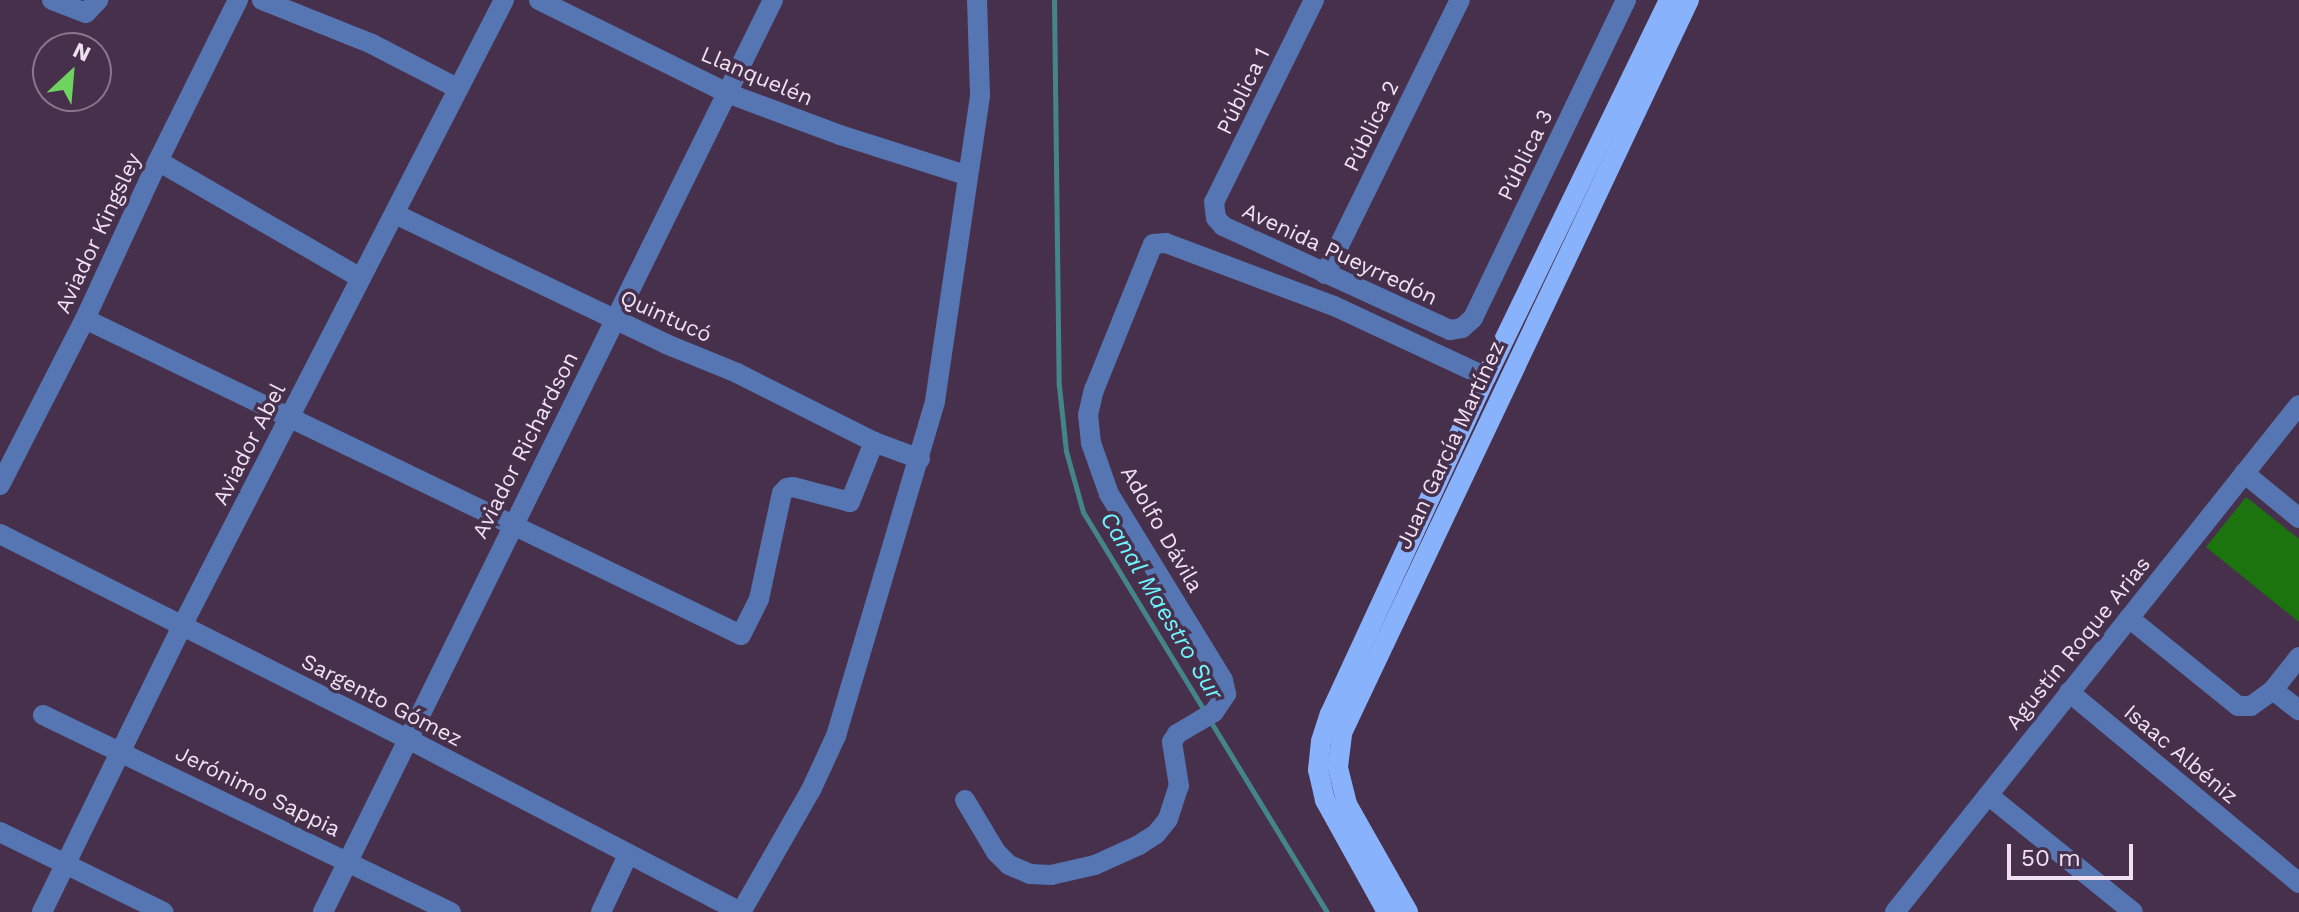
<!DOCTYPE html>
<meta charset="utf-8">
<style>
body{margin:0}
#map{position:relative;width:2299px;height:912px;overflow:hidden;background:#47304b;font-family:"Work Sans",sans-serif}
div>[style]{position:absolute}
.green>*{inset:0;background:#1c740f}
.stream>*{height:5px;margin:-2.5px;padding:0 2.5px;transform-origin:2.5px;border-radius:2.5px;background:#448589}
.minor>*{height:20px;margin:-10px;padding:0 10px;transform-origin:10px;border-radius:10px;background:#5576b3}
.major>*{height:20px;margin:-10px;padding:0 10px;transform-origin:10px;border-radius:10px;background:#89b2fc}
span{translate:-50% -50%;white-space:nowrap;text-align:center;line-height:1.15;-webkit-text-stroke:7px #47304b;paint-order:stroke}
.street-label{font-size:22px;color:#efe1f2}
.water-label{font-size:24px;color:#6ef5fe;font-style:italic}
.north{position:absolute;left:32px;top:32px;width:80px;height:80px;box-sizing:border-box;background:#47304b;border:2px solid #8a778e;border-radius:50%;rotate:26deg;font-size:22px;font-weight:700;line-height:32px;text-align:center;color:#efe1f2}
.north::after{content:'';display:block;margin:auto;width:28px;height:36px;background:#6ed361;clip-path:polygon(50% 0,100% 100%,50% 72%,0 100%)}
.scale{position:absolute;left:2007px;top:844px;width:126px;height:36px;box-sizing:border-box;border:4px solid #efe1f2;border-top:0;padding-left:10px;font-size:24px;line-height:28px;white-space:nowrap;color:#efe1f2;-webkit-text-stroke:6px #47304b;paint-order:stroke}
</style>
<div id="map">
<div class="green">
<div style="clip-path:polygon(2246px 497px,2299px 539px,2299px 622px,2206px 547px)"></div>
</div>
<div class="stream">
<div style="left:1054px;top:0;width:386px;rotate:89.3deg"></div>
<div style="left:1059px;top:386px;width:65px;rotate:83.9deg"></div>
<div style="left:1066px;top:451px;width:63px;rotate:74.4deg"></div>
<div style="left:1083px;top:512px;width:232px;rotate:58.6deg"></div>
<div style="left:1209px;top:719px;width:226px;rotate:58.6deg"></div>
</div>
<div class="minor">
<div style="left:52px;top:0;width:36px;rotate:21deg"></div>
<div style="left:86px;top:13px;width:18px;rotate:-47deg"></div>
<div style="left:262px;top:0;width:118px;rotate:21.8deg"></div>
<div style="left:372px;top:44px;width:96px;rotate:27.4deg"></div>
<div style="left:539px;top:0;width:210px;rotate:26.3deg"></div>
<div style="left:727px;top:93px;width:121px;rotate:20.4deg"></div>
<div style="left:840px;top:135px;width:132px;rotate:17.6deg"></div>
<div style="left:1314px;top:0;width:225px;rotate:116.3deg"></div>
<div style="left:1214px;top:202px;width:16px;rotate:83deg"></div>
<div style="left:1216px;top:218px;width:11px;rotate:49deg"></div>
<div style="left:1223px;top:226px;width:250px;rotate:24.6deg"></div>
<div style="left:1450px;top:330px;width:12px;rotate:-9deg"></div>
<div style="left:1462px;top:328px;width:15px;rotate:-42deg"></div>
<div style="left:1473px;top:318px;width:353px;rotate:-64.3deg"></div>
<div style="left:158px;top:161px;width:234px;rotate:30deg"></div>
<div style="left:395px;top:214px;width:301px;rotate:25.6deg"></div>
<div style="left:666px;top:344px;width:77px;rotate:22.2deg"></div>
<div style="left:737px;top:373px;width:153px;rotate:26.7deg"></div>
<div style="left:874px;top:442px;width:49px;rotate:20.3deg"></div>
<div style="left:1325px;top:274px;width:305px;rotate:-63.8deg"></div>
<div style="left:85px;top:319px;width:728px;rotate:25.72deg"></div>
<div style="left:741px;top:635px;width:40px;rotate:-63.4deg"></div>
<div style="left:759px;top:599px;width:108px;rotate:-77.8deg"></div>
<div style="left:782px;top:493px;width:7px;rotate:-45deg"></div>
<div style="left:787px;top:488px;width:6px;rotate:-9deg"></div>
<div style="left:793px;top:487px;width:59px;rotate:14.7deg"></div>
<div style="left:850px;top:502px;width:65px;rotate:-68.2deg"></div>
<div style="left:2244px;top:473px;width:71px;rotate:39.3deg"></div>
<div style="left:0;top:485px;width:186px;rotate:-62.9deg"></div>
<div style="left:85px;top:319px;width:174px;rotate:-65.2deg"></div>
<div style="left:158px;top:161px;width:180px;rotate:-63.6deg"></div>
<div style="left:0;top:534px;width:457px;rotate:26.7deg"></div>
<div style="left:408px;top:739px;width:374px;rotate:27.5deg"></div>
<div style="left:2129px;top:618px;width:140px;rotate:38.9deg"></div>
<div style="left:2238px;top:706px;width:13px"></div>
<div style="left:2251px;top:706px;width:27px;rotate:-36deg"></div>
<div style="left:2273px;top:690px;width:33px;rotate:38deg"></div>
<div style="left:2273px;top:690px;width:42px;rotate:-51.8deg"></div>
<div style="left:2069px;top:692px;width:299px;rotate:39.7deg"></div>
<div style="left:43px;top:715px;width:453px;rotate:25.8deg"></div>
<div style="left:1988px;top:795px;width:186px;rotate:38.9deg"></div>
<div style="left:965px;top:800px;width:61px;rotate:59.2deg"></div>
<div style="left:996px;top:852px;width:18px;rotate:45deg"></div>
<div style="left:1009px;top:865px;width:23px;rotate:23deg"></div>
<div style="left:1030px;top:874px;width:21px;rotate:3deg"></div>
<div style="left:1051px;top:875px;width:45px;rotate:-12.8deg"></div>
<div style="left:1095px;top:865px;width:48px;rotate:-24.4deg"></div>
<div style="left:1139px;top:845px;width:20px;rotate:-33deg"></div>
<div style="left:1156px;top:834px;width:19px;rotate:-51deg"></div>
<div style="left:1168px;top:819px;width:35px;rotate:-72deg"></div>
<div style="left:1179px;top:786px;width:45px;rotate:-99deg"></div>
<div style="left:1172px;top:742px;width:9px;rotate:-58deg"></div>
<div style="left:1177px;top:734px;width:43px;rotate:-30.7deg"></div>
<div style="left:1214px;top:712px;width:22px;rotate:-56deg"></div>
<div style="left:1226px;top:694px;width:14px;rotate:-102deg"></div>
<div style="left:1223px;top:680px;width:218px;rotate:-121.5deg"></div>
<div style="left:1109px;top:494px;width:54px;rotate:-109.4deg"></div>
<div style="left:1091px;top:443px;width:28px;rotate:-96deg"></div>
<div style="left:1088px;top:415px;width:26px;rotate:-77deg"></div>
<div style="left:1094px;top:390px;width:157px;rotate:-68deg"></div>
<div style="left:1153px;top:244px;width:13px;rotate:-4deg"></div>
<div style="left:1166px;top:243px;width:179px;rotate:20.6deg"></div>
<div style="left:1334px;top:306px;width:168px;rotate:25deg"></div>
<div style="left:0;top:832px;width:182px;rotate:26.1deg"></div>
<div style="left:42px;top:912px;width:318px;rotate:-63.9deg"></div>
<div style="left:182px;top:626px;width:704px;rotate:-62.78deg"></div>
<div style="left:323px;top:912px;width:1017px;rotate:-63.74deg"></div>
<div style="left:601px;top:912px;width:63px;rotate:-64.7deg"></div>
<div style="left:741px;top:912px;width:141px;rotate:-60.2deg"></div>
<div style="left:811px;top:790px;width:60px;rotate:-65.2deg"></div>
<div style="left:836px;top:736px;width:349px;rotate:-73.5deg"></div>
<div style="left:935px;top:401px;width:309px;rotate:-81.6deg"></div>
<div style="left:980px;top:95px;width:95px;rotate:-91.8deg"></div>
<div style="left:1895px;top:912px;width:648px;rotate:-51.45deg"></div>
</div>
<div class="major">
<div style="left:1387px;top:912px;width:128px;rotate:-119deg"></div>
<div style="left:1325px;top:800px;width:31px;rotate:-103deg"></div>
<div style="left:1318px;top:770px;width:29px;rotate:-84deg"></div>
<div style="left:1321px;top:741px;width:28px;rotate:-72deg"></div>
<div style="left:1330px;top:714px;width:371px;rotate:-65.2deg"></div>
<div style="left:1486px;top:377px;width:419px;rotate:-64.1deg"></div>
<div style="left:1408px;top:912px;width:124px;rotate:-119.5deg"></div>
<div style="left:1347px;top:804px;width:38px;rotate:-104deg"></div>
<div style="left:1338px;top:767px;width:34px;rotate:-83deg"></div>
<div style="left:1342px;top:733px;width:811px;rotate:-64.67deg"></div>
</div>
<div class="street-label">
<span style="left:757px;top:76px;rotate:23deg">Llanquelén</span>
<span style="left:1243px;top:91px;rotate:-64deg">Pública 1</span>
<span style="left:1371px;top:126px;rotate:-64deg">Pública 2</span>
<span style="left:1525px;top:155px;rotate:-64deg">Pública 3</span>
<span style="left:98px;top:233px;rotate:-65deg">Aviador Kingsley</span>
<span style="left:1340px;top:254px;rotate:25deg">Avenida Pueyrredón</span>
<span style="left:666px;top:316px;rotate:24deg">Quintucó</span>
<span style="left:249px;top:444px;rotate:-63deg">Aviador Abel</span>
<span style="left:525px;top:445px;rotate:-63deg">Aviador Richardson</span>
<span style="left:1450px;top:445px;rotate:-65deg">Juan García Martínez</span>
<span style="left:1162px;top:529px;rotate:60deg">Adolfo Dávila</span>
<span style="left:2078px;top:643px;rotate:-51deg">Agustín Roque Arias</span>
<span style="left:382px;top:700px;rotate:27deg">Sargento Gómez</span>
<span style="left:2181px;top:754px;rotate:40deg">Isaac Albéniz</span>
<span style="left:258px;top:791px;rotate:26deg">Jerónimo Sappia</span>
</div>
<div class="water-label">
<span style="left:1161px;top:606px;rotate:59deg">Canal Maestro Sur</span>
</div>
<div class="north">N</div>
<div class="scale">50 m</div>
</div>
